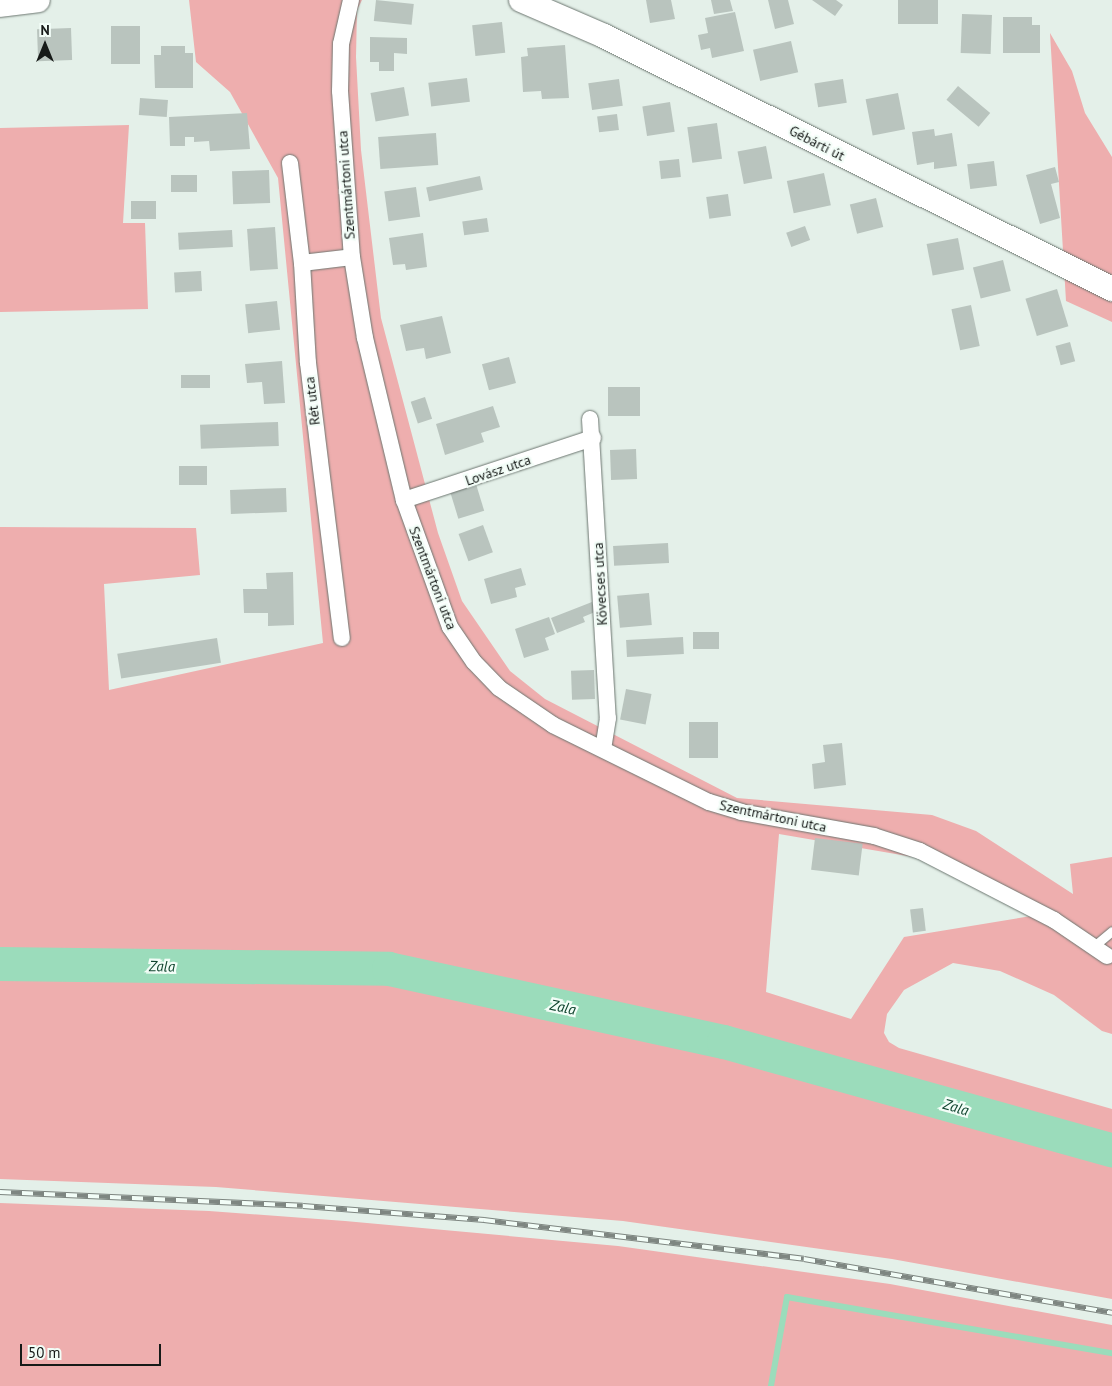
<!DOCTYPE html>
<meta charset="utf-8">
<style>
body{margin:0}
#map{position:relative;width:1112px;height:1386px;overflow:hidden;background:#e4f0e9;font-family:"PT Sans",sans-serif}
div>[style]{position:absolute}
.green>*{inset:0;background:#eeaeae}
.stream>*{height:5.5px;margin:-2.75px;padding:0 2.75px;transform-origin:2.75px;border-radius:2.75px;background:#9bdcbb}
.river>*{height:34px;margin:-17px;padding:0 17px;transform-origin:17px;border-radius:17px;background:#9bdcbb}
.building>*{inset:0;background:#b9c4be;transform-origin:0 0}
.roads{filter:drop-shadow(0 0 1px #6c7670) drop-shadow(0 0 1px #6c7670)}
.lane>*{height:9px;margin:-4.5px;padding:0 4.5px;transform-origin:4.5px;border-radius:4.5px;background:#fff}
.street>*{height:16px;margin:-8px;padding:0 8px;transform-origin:8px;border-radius:8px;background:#fff}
.secondary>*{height:24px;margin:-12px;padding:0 12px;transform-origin:12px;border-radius:12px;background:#fff}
.rail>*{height:5.5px;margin-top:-2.75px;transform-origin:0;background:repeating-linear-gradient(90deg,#f2fdf7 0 11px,#7e8681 0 22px);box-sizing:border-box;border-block:1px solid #7e8681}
span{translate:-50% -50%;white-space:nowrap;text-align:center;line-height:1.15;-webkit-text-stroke:4.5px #f2fdf7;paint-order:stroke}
.street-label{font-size:14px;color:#161a18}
.water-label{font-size:15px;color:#10452f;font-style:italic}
.north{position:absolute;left:20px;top:20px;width:50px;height:50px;-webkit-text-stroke:4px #f2fdf7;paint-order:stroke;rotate:0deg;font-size:14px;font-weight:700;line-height:20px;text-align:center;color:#161a18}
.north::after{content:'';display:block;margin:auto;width:18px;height:22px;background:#161a18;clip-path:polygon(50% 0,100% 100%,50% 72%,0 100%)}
.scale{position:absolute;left:20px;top:1344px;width:141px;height:22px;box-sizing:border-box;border:2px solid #161a18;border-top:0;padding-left:6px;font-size:15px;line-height:18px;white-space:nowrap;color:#161a18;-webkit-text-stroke:4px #f2fdf7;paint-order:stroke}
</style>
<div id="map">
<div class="green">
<div style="clip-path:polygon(evenodd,189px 0,362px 0,357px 10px,356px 57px,361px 150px,381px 318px,438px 533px,462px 601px,510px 671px,545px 699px,737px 798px,932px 815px,976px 831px,1073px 894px,1070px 864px,1112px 857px,1112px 1034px,1102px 1031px,1054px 995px,1000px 971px,953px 963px,904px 990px,887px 1014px,884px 1033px,889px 1042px,899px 1048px,1112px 1109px,1112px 1299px,892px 1259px,623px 1221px,216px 1187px,0 1179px,0 527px,196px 528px,200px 575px,104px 584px,109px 690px,323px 643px,278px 178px,230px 92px,196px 62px,189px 0,779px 834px,919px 858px,1031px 916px,904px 937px,851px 1019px,766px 992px,779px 834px)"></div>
<div style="clip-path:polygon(1050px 33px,1072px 71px,1085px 113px,1112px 157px,1112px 322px,1066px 301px)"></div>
<div style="clip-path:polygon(129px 125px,123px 223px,145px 223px,148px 309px,0 312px,0 128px)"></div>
<div style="clip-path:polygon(0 1203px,209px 1211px,345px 1221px,618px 1246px,890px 1284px,1112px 1325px,1112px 1386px,0 1386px)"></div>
</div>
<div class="stream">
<div style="left:771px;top:1386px;width:90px;rotate:-79.8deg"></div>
<div style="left:787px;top:1297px;width:330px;rotate:9.8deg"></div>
</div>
<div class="river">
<div style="left:0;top:964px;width:389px;rotate:0.7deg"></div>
<div style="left:389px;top:969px;width:343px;rotate:12.3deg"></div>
<div style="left:724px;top:1042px;width:403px;rotate:15.6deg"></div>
</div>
<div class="building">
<div style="left:376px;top:0;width:38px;height:21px;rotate:6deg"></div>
<div style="clip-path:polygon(646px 0,671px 0,675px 19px,650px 23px)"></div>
<div style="clip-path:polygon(711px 0,730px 0,733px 11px,714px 14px)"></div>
<div style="clip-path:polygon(768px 0,788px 0,794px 24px,775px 29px)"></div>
<div style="clip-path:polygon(812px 0,836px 0,843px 5px,835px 16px)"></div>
<div style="left:898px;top:0;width:40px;height:24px"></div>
<div style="clip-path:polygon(735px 12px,744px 51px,712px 58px,710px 48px,701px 50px,698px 35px,708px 33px,705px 18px)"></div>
<div style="left:962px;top:14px;width:30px;height:39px;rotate:2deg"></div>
<div style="clip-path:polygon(1003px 17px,1032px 17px,1032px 25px,1040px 25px,1040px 53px,1003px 53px)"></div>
<div style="left:502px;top:22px;width:31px;height:30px;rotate:84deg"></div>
<div style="left:111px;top:26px;width:29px;height:38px"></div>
<div style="left:71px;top:28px;width:32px;height:34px;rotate:88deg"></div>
<div style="clip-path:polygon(370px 37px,407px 38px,407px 54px,394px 53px,394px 71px,379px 71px,379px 62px,370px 62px)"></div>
<div style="left:791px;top:41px;width:32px;height:39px;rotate:77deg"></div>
<div style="clip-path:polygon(565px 45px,569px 98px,542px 99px,541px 91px,523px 92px,521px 57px,528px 56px,527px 48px)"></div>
<div style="clip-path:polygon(161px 46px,185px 46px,185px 53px,193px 53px,193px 88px,155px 88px,154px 55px,161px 55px)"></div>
<div style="left:467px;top:78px;width:24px;height:39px;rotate:83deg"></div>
<div style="left:619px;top:79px;width:27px;height:31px;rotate:82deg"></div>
<div style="left:843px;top:79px;width:24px;height:29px;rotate:81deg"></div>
<div style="left:958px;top:86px;width:42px;height:18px;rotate:40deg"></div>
<div style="left:404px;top:87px;width:29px;height:34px;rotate:80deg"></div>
<div style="left:898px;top:93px;width:37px;height:33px;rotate:79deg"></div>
<div style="left:140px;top:98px;width:28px;height:17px;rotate:4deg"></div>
<div style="left:670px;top:102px;width:30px;height:28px;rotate:81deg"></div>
<div style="clip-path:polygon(247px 113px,250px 149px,210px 151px,209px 141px,194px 142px,194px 137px,185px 137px,185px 146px,170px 146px,169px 117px)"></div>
<div style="left:617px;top:114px;width:16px;height:20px;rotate:83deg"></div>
<div style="left:717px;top:123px;width:36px;height:30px;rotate:82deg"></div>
<div style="clip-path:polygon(934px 129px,935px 136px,952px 133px,957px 166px,934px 169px,934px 162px,917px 165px,912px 132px)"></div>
<div style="left:436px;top:133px;width:32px;height:58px;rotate:86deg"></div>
<div style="left:766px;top:146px;width:33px;height:29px;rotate:79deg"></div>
<div style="left:679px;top:159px;width:18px;height:20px;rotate:84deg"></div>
<div style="left:994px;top:161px;width:25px;height:27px;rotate:83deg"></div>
<div style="clip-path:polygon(1055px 167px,1059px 182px,1051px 184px,1060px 218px,1040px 224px,1026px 175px)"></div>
<div style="left:269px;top:170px;width:33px;height:37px;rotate:88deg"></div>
<div style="left:824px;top:173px;width:33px;height:38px;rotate:78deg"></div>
<div style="left:197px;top:175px;width:17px;height:26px;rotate:90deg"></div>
<div style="left:480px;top:176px;width:14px;height:55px;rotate:78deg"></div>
<div style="left:416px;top:187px;width:30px;height:32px;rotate:82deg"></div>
<div style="left:728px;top:194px;width:22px;height:22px;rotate:82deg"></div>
<div style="left:876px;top:198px;width:30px;height:27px;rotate:76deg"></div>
<div style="left:131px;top:201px;width:25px;height:18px"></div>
<div style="left:487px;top:218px;width:14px;height:25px;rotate:82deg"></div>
<div style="left:805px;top:226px;width:15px;height:20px;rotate:70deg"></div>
<div style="left:275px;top:227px;width:42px;height:28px;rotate:86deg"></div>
<div style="left:232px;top:230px;width:17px;height:54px;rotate:87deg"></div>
<div style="clip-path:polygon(423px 233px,427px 267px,406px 270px,405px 264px,393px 265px,389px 238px)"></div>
<div style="left:958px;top:238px;width:32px;height:32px;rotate:79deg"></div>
<div style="left:1003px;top:260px;width:32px;height:31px;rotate:76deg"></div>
<div style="left:201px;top:271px;width:20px;height:27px;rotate:87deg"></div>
<div style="left:1057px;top:289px;width:39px;height:33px;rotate:73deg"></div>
<div style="left:277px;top:301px;width:29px;height:32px;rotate:84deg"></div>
<div style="left:971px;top:305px;width:42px;height:20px;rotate:78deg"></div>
<div style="clip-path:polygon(442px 316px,451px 353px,426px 359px,424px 348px,406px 351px,400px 325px)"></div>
<div style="left:1070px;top:342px;width:20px;height:15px;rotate:75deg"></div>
<div style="left:509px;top:357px;width:27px;height:28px;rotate:75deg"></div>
<div style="clip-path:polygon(282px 361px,285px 403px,264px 404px,262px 382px,247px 383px,245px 364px)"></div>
<div style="left:210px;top:375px;width:13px;height:29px;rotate:90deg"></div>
<div style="left:608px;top:387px;width:32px;height:29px"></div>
<div style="left:425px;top:397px;width:23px;height:15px;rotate:72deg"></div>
<div style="clip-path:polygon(493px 406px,500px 427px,481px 433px,484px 442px,445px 455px,436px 424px)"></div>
<div style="left:278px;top:422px;width:24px;height:78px;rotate:88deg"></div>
<div style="left:636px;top:449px;width:30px;height:26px;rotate:88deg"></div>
<div style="left:179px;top:466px;width:28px;height:19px"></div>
<div style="left:476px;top:484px;width:28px;height:27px;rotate:73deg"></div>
<div style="left:286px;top:488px;width:24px;height:56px;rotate:88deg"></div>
<div style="left:483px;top:525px;width:29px;height:26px;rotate:70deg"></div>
<div style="left:668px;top:543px;width:20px;height:55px;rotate:87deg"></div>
<div style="clip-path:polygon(521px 568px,526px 585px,515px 588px,517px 597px,491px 604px,484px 579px)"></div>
<div style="clip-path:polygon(293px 572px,294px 625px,268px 626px,268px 613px,244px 613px,243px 589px,267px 589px,266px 573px)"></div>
<div style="left:649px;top:593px;width:32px;height:32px;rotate:85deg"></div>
<div style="clip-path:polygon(592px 602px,595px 612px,583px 617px,585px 622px,557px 633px,551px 618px)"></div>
<div style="clip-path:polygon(549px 617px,555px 634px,545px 638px,549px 650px,524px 658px,515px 629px)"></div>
<div style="left:693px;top:632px;width:26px;height:17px"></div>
<div style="left:683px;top:637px;width:17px;height:57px;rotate:87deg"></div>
<div style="left:217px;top:638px;width:25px;height:101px;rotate:81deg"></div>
<div style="left:594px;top:670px;width:29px;height:23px;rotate:88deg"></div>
<div style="left:626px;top:689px;width:26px;height:31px;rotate:11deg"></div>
<div style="left:718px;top:722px;width:36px;height:29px;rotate:90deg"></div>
<div style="clip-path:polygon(842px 743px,846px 785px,814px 789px,812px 764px,825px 762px,823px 745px)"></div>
<div style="left:815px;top:838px;width:48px;height:32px;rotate:7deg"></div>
<div style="left:923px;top:908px;width:23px;height:13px;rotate:83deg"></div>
</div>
<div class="roads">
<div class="lane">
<div style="left:1094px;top:946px;width:23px;rotate:-40deg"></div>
</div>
<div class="street">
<div style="left:351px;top:0;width:45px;rotate:102.8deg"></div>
<div style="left:341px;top:44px;width:47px;rotate:91.2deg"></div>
<div style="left:340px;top:91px;width:166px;rotate:85.9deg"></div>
<div style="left:352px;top:257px;width:82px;rotate:80.9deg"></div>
<div style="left:365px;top:338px;width:167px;rotate:76.5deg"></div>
<div style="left:404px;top:500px;width:135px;rotate:70.1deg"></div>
<div style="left:450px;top:627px;width:42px;rotate:55.6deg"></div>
<div style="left:474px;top:662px;width:36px;rotate:46deg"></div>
<div style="left:499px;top:688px;width:65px;rotate:34.4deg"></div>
<div style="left:553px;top:725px;width:174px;rotate:26.3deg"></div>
<div style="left:709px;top:802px;width:34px;rotate:17deg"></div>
<div style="left:741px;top:812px;width:135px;rotate:10.2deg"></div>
<div style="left:874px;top:836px;width:48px;rotate:18.1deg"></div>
<div style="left:920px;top:851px;width:151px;rotate:27.2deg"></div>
<div style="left:1054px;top:920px;width:64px;rotate:34.2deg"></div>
<div style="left:290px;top:163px;width:101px;rotate:83.2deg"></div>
<div style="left:302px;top:263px;width:100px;rotate:86.6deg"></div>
<div style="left:308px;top:363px;width:277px;rotate:83deg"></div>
<div style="left:302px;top:263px;width:50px;rotate:-6.8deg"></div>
<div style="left:590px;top:419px;width:300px;rotate:86.6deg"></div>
<div style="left:608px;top:718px;width:31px;rotate:99deg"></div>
<div style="left:404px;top:500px;width:199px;rotate:-18.2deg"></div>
</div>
<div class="secondary">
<div style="left:521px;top:0;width:90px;rotate:23.4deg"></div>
<div style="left:604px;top:36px;width:568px;rotate:26.47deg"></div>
<div style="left:0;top:5px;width:38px;rotate:-7deg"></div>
</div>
</div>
<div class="rail">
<div style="left:0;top:1192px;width:303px;rotate:2.6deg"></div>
<div style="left:303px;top:1206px;width:182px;rotate:4.4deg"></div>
<div style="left:484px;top:1220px;width:322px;rotate:6.9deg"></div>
<div style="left:804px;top:1259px;width:313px;rotate:9.9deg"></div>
</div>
<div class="street-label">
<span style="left:817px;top:143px;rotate:27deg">Gébárti út</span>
<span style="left:346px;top:185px;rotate:-94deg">Szentmártoni utca</span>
<span style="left:312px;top:401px;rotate:-97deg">Rét utca</span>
<span style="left:498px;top:470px;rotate:-19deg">Lovász utca</span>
<span style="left:433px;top:578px;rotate:69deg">Szentmártoni utca</span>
<span style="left:600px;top:584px;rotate:-93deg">Kövecses utca</span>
<span style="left:773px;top:816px;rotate:12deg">Szentmártoni utca</span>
</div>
<div class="water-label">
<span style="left:162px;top:966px;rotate:1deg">Zala</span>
<span style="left:563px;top:1007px;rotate:12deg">Zala</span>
<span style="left:956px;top:1107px;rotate:16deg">Zala</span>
</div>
<div class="north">N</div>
<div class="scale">50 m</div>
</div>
